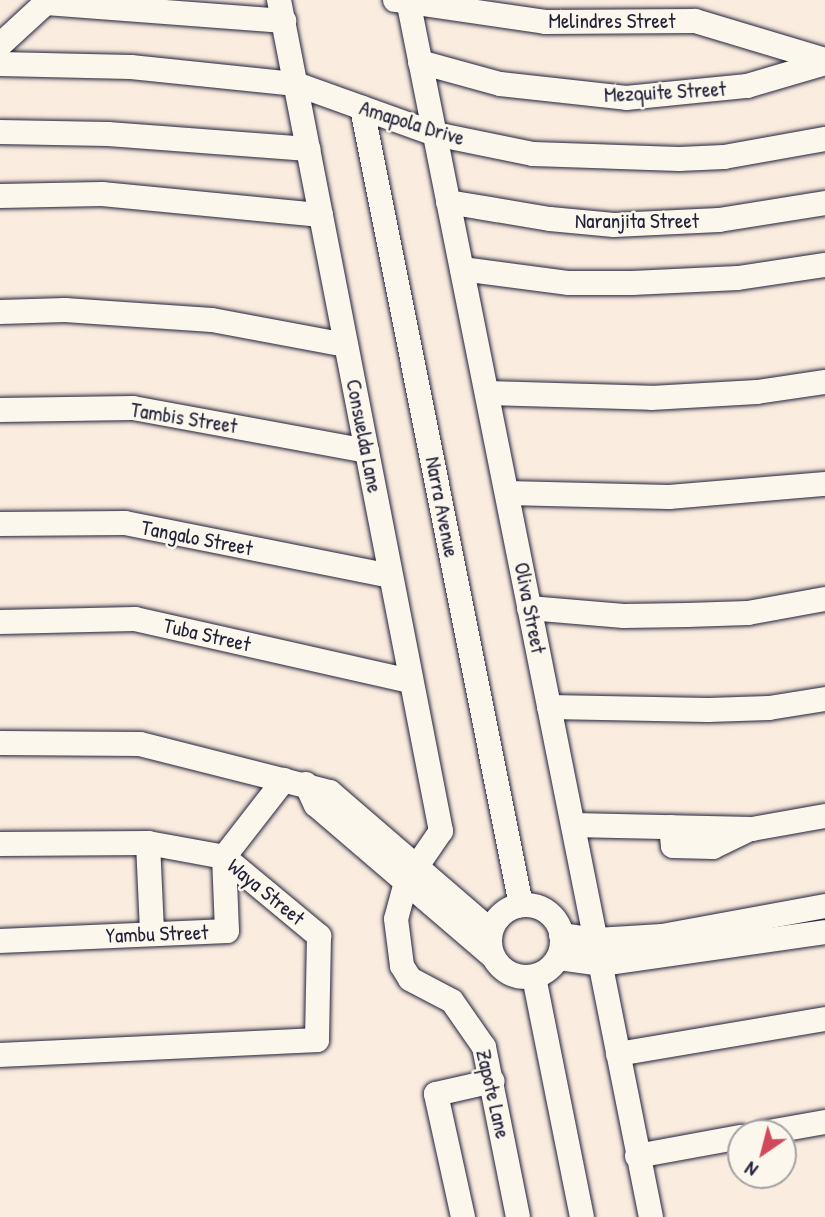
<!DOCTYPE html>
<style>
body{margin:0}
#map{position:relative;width:825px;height:1217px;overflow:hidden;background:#faecdf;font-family:"Patrick Hand",sans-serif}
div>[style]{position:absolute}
.roads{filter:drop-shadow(0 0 2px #22223b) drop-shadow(0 0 2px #22223b)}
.minor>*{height:24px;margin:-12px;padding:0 12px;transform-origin:12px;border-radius:12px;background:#fbf7ec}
.minor>.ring{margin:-12px;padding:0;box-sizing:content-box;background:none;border:24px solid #fbf7ec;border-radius:50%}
span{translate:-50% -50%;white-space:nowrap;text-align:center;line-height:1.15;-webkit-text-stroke:5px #fbf7ec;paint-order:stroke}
.street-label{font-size:21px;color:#22223b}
.north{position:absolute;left:727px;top:1119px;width:70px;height:70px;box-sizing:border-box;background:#fbf7ec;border:2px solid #a4a2a5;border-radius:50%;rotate:215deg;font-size:19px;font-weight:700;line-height:28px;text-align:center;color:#22223b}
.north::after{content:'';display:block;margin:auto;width:24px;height:32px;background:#d1495b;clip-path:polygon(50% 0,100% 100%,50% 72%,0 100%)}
</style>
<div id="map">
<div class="roads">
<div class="minor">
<div style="left:279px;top:0;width:847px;rotate:78.97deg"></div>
<div style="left:441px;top:831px;width:62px;rotate:124.5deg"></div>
<div style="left:406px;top:882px;width:38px;rotate:105deg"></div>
<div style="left:396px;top:919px;width:47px;rotate:82.7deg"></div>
<div style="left:402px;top:966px;width:15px;rotate:58deg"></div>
<div style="left:410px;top:979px;width:47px;rotate:27.6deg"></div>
<div style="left:452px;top:1001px;width:56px;rotate:55.2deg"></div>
<div style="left:484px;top:1047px;width:173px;rotate:78.7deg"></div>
<div style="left:395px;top:0;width:152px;rotate:8.3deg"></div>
<div style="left:545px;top:22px;width:150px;rotate:-0.4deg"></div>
<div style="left:695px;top:21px;width:136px;rotate:16.7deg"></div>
<div style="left:408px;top:0;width:1241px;rotate:78.71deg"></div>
<div style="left:46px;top:3px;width:239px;rotate:4.3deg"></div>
<div style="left:0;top:45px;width:67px;rotate:-42.6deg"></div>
<div style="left:420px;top:62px;width:83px;rotate:15.4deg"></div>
<div style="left:500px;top:84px;width:127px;rotate:6.3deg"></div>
<div style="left:626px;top:98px;width:122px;rotate:-5.7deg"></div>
<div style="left:747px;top:86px;width:81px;rotate:-16.4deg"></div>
<div style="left:0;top:64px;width:131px;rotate:1.3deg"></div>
<div style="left:131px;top:67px;width:166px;rotate:5.9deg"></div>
<div style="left:296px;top:84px;width:148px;rotate:19.8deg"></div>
<div style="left:435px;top:134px;width:100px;rotate:11.5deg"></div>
<div style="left:533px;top:154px;width:146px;rotate:2deg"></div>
<div style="left:679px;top:159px;width:45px;rotate:-2.5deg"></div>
<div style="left:724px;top:157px;width:103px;rotate:-10.1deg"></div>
<div style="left:362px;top:108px;width:813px;rotate:78.72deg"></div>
<div style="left:0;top:132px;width:108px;rotate:1.1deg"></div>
<div style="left:108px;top:134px;width:201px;rotate:4.3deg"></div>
<div style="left:0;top:196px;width:102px;rotate:-1.1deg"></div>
<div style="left:102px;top:194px;width:220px;rotate:5.5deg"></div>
<div style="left:448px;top:202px;width:103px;rotate:9.5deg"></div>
<div style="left:550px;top:219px;width:64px;rotate:5.4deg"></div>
<div style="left:614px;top:225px;width:105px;rotate:-2.7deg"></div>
<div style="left:719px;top:220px;width:107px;rotate:-9.1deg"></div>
<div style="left:462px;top:269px;width:108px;rotate:7.5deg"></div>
<div style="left:569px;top:283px;width:63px"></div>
<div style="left:632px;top:283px;width:106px;rotate:-2.7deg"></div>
<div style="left:738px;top:278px;width:88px;rotate:-8.5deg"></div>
<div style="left:0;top:312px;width:65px;rotate:-1.8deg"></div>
<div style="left:65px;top:310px;width:147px;rotate:3.9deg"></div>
<div style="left:212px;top:320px;width:136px;rotate:10.6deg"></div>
<div style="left:487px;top:393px;width:164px;rotate:1.7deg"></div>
<div style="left:651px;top:398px;width:106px;rotate:-3.2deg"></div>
<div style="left:757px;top:392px;width:69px;rotate:-8.4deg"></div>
<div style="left:0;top:410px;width:133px;rotate:-0.9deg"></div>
<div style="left:133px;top:408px;width:238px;rotate:10.4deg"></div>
<div style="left:507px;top:493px;width:162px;rotate:1.4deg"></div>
<div style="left:669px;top:497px;width:157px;rotate:-4.8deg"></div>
<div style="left:0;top:524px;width:125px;rotate:-0.5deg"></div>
<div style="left:125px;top:523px;width:271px;rotate:11.3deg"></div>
<div style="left:529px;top:608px;width:95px;rotate:4.8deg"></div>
<div style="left:624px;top:616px;width:63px;rotate:-0.9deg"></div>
<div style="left:687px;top:615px;width:61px;rotate:-1.9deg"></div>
<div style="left:748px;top:613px;width:78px;rotate:-10.3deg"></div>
<div style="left:0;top:622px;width:135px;rotate:-1.3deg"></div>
<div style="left:135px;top:619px;width:283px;rotate:12.7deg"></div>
<div style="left:549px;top:707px;width:159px;rotate:1.1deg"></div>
<div style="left:708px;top:710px;width:61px;rotate:-1.9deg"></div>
<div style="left:769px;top:708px;width:57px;rotate:-9.1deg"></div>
<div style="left:0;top:743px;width:140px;rotate:0.4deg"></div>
<div style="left:140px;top:744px;width:196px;rotate:14.2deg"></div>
<div style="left:330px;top:792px;width:211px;rotate:40.8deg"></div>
<div style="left:306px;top:784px;width:23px;rotate:65deg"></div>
<div style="left:316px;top:805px;width:232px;rotate:40.6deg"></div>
<div style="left:573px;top:825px;width:179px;rotate:1.3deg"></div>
<div style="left:752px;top:829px;width:74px;rotate:-10.1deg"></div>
<div style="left:671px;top:827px;width:19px;rotate:84deg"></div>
<div style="left:673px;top:846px;width:40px;rotate:1.4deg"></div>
<div style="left:713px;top:847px;width:39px;rotate:-26deg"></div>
<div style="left:148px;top:843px;width:89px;rotate:87.4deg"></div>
<div style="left:0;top:844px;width:148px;rotate:-0.4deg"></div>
<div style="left:148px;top:843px;width:77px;rotate:10.4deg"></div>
<div style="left:224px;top:857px;width:124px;rotate:39.7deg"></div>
<div style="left:319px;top:936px;width:104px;rotate:91.1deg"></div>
<div style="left:317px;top:1040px;width:317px;rotate:177.3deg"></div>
<div class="ring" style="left:490px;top:905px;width:48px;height:48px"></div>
<div style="left:561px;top:935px;width:35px;rotate:8deg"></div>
<div style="left:596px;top:940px;width:66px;rotate:-3.5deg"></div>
<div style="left:662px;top:936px;width:166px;rotate:-10.4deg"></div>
<div style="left:0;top:941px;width:227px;rotate:-2.5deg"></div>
<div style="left:227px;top:931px;width:74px;rotate:-92.3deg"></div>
<div style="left:224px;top:857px;width:98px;rotate:-52.1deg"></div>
<div style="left:559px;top:958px;width:42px;rotate:8.1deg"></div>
<div style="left:601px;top:964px;width:226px;rotate:-8.1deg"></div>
<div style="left:534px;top:977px;width:245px;rotate:78.7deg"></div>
<div style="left:618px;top:1054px;width:210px;rotate:-9.6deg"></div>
<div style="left:763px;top:1133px;width:63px;rotate:-10.1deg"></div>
<div style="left:637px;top:1156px;width:106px;rotate:-10.4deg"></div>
<div style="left:463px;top:1217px;width:126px;rotate:-102.4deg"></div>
<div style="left:436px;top:1094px;width:58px;rotate:-12.8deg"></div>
</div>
</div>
<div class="street-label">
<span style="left:612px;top:21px">Melindres Street</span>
<span style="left:665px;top:92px;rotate:-3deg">Mezquite Street</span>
<span style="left:412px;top:123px;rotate:17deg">Amapola Drive</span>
<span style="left:637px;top:221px">Naranjita Street</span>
<span style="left:184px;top:418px;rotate:9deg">Tambis Street</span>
<span style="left:364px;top:436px;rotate:79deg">Consuelda Lane</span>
<span style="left:442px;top:507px;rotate:79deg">Narra Avenue</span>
<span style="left:197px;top:538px;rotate:11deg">Tangalo Street</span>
<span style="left:530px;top:608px;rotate:79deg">Oliva Street</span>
<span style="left:207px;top:635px;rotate:13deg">Tuba Street</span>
<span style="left:266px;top:892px;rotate:39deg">Waya Street</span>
<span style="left:157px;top:934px;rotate:-2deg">Yambu Street</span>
<span style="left:493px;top:1094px;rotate:77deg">Zapote Lane</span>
</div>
<div class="north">N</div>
</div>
